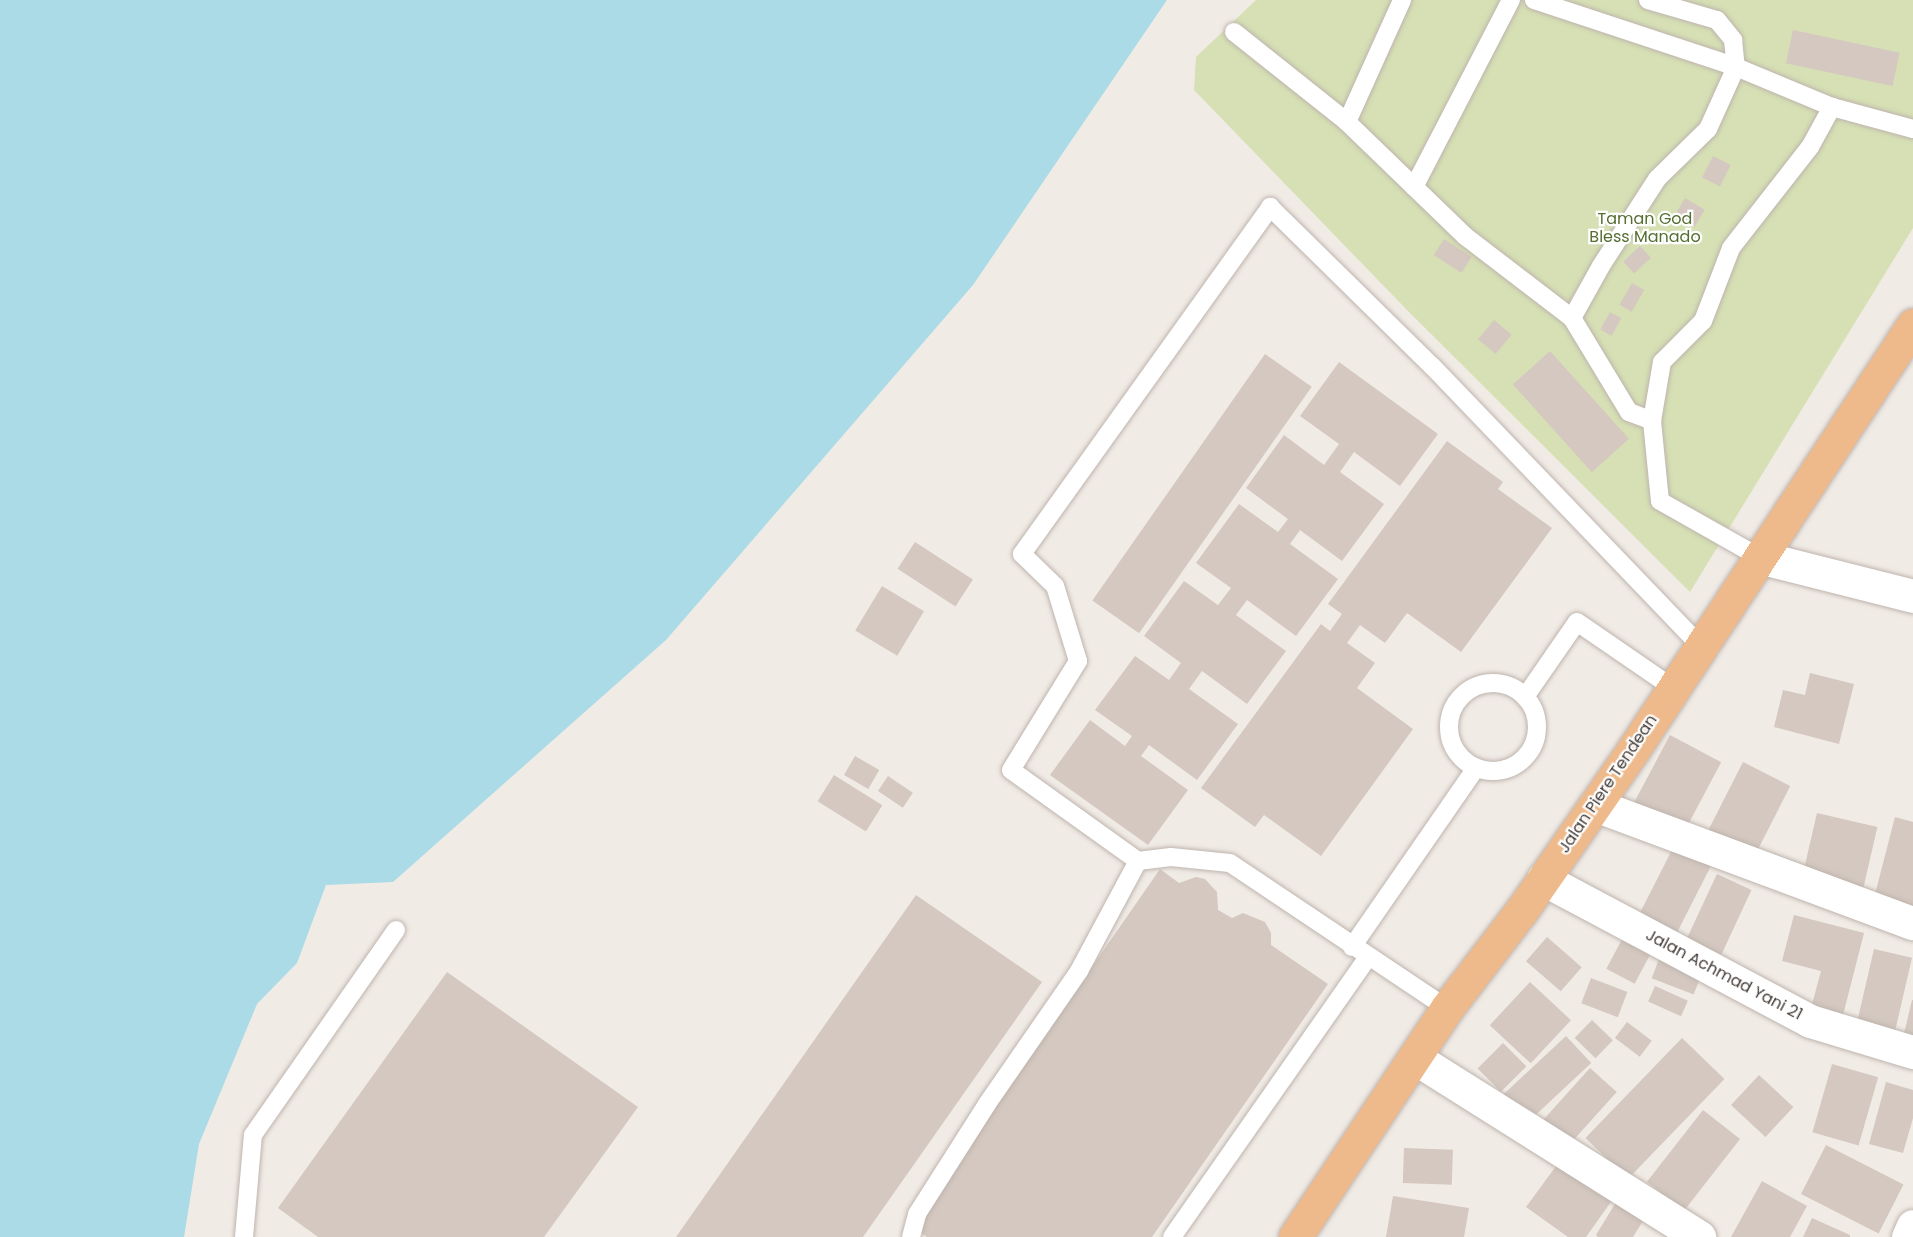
<!DOCTYPE html>
<style>
body{margin:0}
#map{position:relative;width:1913px;height:1237px;overflow:hidden;background:#f1ebe6;font-family:Poppins,sans-serif}
div>[style]{position:absolute}
.green>*{inset:0;background:#d6e0b4}
.water>*{inset:0;background:#aadbe7}
.building>*{inset:0;background:#d4c8c0;transform-origin:0 0}
.roads{filter:drop-shadow(0 0 2px #beb4ad) drop-shadow(0 0 2px #beb4ad)}
.service>*{height:18px;margin:-9px;padding:0 9px;transform-origin:9px;border-radius:9px;background:#fff}
.service>.ring{margin:-9px;padding:0;box-sizing:content-box;background:none;border:18px solid #fff;border-radius:50%}
.minor>*{height:33px;margin:-16.5px;padding:0 16.5px;transform-origin:16.5px;border-radius:16.5px;background:#fff}
.trunk>*{height:33px;margin:-16.5px;padding:0 16.5px;transform-origin:16.5px;border-radius:16.5px;background:#efba8b}
span{translate:-50% -50%;white-space:nowrap;text-align:center;line-height:1.15;-webkit-text-stroke:4.5px #fff;paint-order:stroke}
.park-label{font-size:16px;color:#556d31}
.street-label{font-size:16px;color:#433b36}
</style>
<div id="map">
<div class="green">
<div style="clip-path:polygon(1256px 0,1913px 0,1913px 228px,1690px 592px,1407px 310px,1194px 90px,1196px 57px)"></div>
</div>
<div class="water">
<div style="clip-path:polygon(0 0,1167px 0,973px 285px,666px 640px,393px 882px,326px 885px,297px 963px,257px 1004px,199px 1144px,184px 1237px,0 1237px)"></div>
</div>
<div class="building">
<div style="left:1793px;top:30px;width:109px;height:34px;rotate:12deg"></div>
<div style="left:1713px;top:156px;width:20px;height:24px;rotate:27deg"></div>
<div style="left:1685px;top:198px;width:23px;height:20px;rotate:31deg"></div>
<div style="left:1444px;top:239px;width:33px;height:19px;rotate:33deg"></div>
<div style="left:1640px;top:246px;width:16px;height:23px;rotate:47deg"></div>
<div style="left:1632px;top:283px;width:14px;height:25px;rotate:30deg"></div>
<div style="left:1610px;top:312px;width:13px;height:20px;rotate:29deg"></div>
<div style="left:1494px;top:320px;width:23px;height:25px;rotate:40deg"></div>
<div style="left:1550px;top:351px;width:118px;height:50px;rotate:48deg"></div>
<div style="left:1265px;top:354px;width:57px;height:301px;rotate:35deg"></div>
<div style="clip-path:polygon(1339px 362px,1438px 434px,1400px 486px,1354px 452px,1340px 472px,1384px 504px,1342px 561px,1300px 530px,1290px 544px,1338px 579px,1296px 636px,1247px 600px,1236px 615px,1286px 651px,1247px 704px,1202px 671px,1189px 689px,1238px 724px,1197px 780px,1149px 745px,1141px 756px,1188px 790px,1148px 845px,1050px 775px,1090px 720px,1125px 746px,1132px 736px,1095px 710px,1135px 656px,1169px 680px,1181px 663px,1144px 636px,1184px 581px,1218px 605px,1231px 588px,1196px 563px,1239px 504px,1278px 532px,1288px 519px,1246px 488px,1284px 435px,1324px 465px,1339px 444px,1300px 416px)"></div>
<div style="clip-path:polygon(1447px 441px,1503px 482px,1498px 489px,1552px 528px,1461px 652px,1407px 613px,1385px 643px,1360px 625px,1347px 643px,1375px 663px,1357px 688px,1413px 729px,1321px 856px,1264px 815px,1255px 827px,1201px 788px,1321px 624px,1330px 631px,1342px 614px,1328px 604px)"></div>
<div style="left:915px;top:542px;width:69px;height:32px;rotate:33deg"></div>
<div style="left:882px;top:586px;width:49px;height:52px;rotate:31deg"></div>
<div style="clip-path:polygon(1810px 673px,1854px 684px,1839px 744px,1774px 727px,1783px 690px,1805px 695px)"></div>
<div style="left:1670px;top:735px;width:58px;height:78px;rotate:28deg"></div>
<div style="left:855px;top:756px;width:28px;height:22px;rotate:30deg"></div>
<div style="left:1743px;top:762px;width:53px;height:79px;rotate:27deg"></div>
<div style="left:834px;top:775px;width:57px;height:31px;rotate:32deg"></div>
<div style="left:888px;top:776px;width:30px;height:18px;rotate:34deg"></div>
<div style="left:1817px;top:813px;width:62px;height:65px;rotate:13deg"></div>
<div style="clip-path:polygon(1895px 817px,1913px 822px,1913px 911px,1873px 902px)"></div>
<div style="left:1674px;top:846px;width:42px;height:76px;rotate:27deg"></div>
<div style="clip-path:polygon(1160px 869px,1179px 883px,1196px 877px,1205px 879px,1217px 892px,1218px 910px,1232px 918px,1243px 913px,1265px 922px,1271px 933px,1271px 945px,1328px 984px,1152px 1237px,927px 1237px,912px 1226px)"></div>
<div style="left:1717px;top:874px;width:38px;height:71px;rotate:25deg"></div>
<div style="clip-path:polygon(916px 895px,1042px 982px,863px 1237px,676px 1237px)"></div>
<div style="clip-path:polygon(1794px 915px,1864px 933px,1842px 1019px,1810px 1012px,1821px 971px,1782px 961px)"></div>
<div style="left:1627px;top:930px;width:32px;height:44px;rotate:28deg"></div>
<div style="left:1547px;top:937px;width:46px;height:32px;rotate:41deg"></div>
<div style="left:1874px;top:949px;width:39px;height:75px;rotate:13deg"></div>
<div style="left:1661px;top:954px;width:45px;height:26px;rotate:21deg"></div>
<div style="clip-path:polygon(447px 972px,638px 1107px,544px 1237px,318px 1237px,278px 1208px)"></div>
<div style="left:1591px;top:978px;width:39px;height:27px;rotate:21deg"></div>
<div style="left:1530px;top:982px;width:56px;height:59px;rotate:43deg"></div>
<div style="left:1655px;top:986px;width:36px;height:17px;rotate:24deg"></div>
<div style="clip-path:polygon(1912px 1000px,1913px 1000px,1913px 1040px,1903px 1038px)"></div>
<div style="left:1592px;top:1020px;width:29px;height:25px;rotate:44deg"></div>
<div style="left:1627px;top:1022px;width:31px;height:20px;rotate:37deg"></div>
<div style="left:1566px;top:1036px;width:37px;height:86px;rotate:47deg"></div>
<div style="left:1682px;top:1038px;width:59px;height:139px;rotate:44deg"></div>
<div style="left:1503px;top:1043px;width:33px;height:36px;rotate:45deg"></div>
<div style="left:1832px;top:1064px;width:48px;height:71px;rotate:16deg"></div>
<div style="left:1590px;top:1068px;width:36px;height:72px;rotate:42deg"></div>
<div style="left:1759px;top:1075px;width:47px;height:41px;rotate:43deg"></div>
<div style="clip-path:polygon(1886px 1082px,1913px 1090px,1913px 1118px,1903px 1153px,1869px 1144px)"></div>
<div style="left:1703px;top:1110px;width:47px;height:91px;rotate:38deg"></div>
<div style="left:1826px;top:1145px;width:87px;height:55px;rotate:27deg"></div>
<div style="left:1404px;top:1148px;width:49px;height:35px;rotate:2deg"></div>
<div style="clip-path:polygon(1559px 1162px,1613px 1199px,1586px 1237px,1568px 1237px,1526px 1207px)"></div>
<div style="clip-path:polygon(1762px 1181px,1807px 1206px,1790px 1237px,1731px 1237px)"></div>
<div style="clip-path:polygon(1393px 1196px,1469px 1208px,1464px 1237px,1386px 1237px)"></div>
<div style="clip-path:polygon(1618px 1199px,1646px 1216px,1633px 1237px,1598px 1237px,1596px 1235px)"></div>
<div style="clip-path:polygon(1812px 1218px,1850px 1235px,1850px 1237px,1803px 1237px)"></div>
</div>
<div class="roads">
<div class="service">
<div style="left:1534px;top:0;width:213px;rotate:18.3deg"></div>
<div style="left:1736px;top:67px;width:104px;rotate:22.6deg"></div>
<div style="left:1648px;top:0;width:72px;rotate:16.2deg"></div>
<div style="left:1717px;top:20px;width:26px;rotate:51deg"></div>
<div style="left:1733px;top:40px;width:27px;rotate:84deg"></div>
<div style="left:1736px;top:67px;width:68px;rotate:114.3deg"></div>
<div style="left:1708px;top:129px;width:71px;rotate:135.6deg"></div>
<div style="left:1657px;top:179px;width:103px;rotate:122.8deg"></div>
<div style="left:1601px;top:266px;width:60px;rotate:119.1deg"></div>
<div style="left:1572px;top:318px;width:110px;rotate:58.8deg"></div>
<div style="left:1629px;top:412px;width:25px;rotate:21deg"></div>
<div style="left:1652px;top:421px;width:60px;rotate:-80.4deg"></div>
<div style="left:1662px;top:362px;width:58px;rotate:-45deg"></div>
<div style="left:1703px;top:321px;width:78px;rotate:-69deg"></div>
<div style="left:1731px;top:248px;width:128px;rotate:-52deg"></div>
<div style="left:1810px;top:147px;width:46px;rotate:-61.2deg"></div>
<div style="left:1832px;top:107px;width:84px;rotate:15.2deg"></div>
<div style="left:1234px;top:32px;width:144px;rotate:38.5deg"></div>
<div style="left:1347px;top:122px;width:164px;rotate:44deg"></div>
<div style="left:1465px;top:236px;width:135px;rotate:37.5deg"></div>
<div style="left:1347px;top:122px;width:134px;rotate:-65.7deg"></div>
<div style="left:1414px;top:187px;width:211px;rotate:-62.6deg"></div>
<div style="left:1652px;top:421px;width:80px;rotate:84.3deg"></div>
<div style="left:1660px;top:501px;width:114px;rotate:29.5deg"></div>
<div class="ring" style="left:1449px;top:683px;width:70px;height:70px"></div>
<div style="left:1525px;top:697px;width:91px;rotate:-55.3deg"></div>
<div style="left:1577px;top:622px;width:116px;rotate:34.5deg"></div>
<div style="left:1138px;top:861px;width:156px;rotate:-144.4deg"></div>
<div style="left:1011px;top:770px;width:128px;rotate:-58.4deg"></div>
<div style="left:1078px;top:661px;width:78px;rotate:-107deg"></div>
<div style="left:1055px;top:586px;width:46px;rotate:-135.9deg"></div>
<div style="left:1022px;top:554px;width:427px;rotate:-54.4deg"></div>
<div style="left:1270px;top:207px;width:228px;rotate:44.5deg"></div>
<div style="left:1433px;top:367px;width:387px;rotate:46.2deg"></div>
<div style="left:1352px;top:947px;width:218px;rotate:-55.3deg"></div>
<div style="left:244px;top:1237px;width:102px;rotate:-85deg"></div>
<div style="left:253px;top:1135px;width:250px;rotate:-55.1deg"></div>
<div style="left:911px;top:1237px;width:24px;rotate:-75deg"></div>
<div style="left:917px;top:1214px;width:130px;rotate:-57.5deg"></div>
<div style="left:987px;top:1104px;width:162px;rotate:-55.3deg"></div>
<div style="left:1079px;top:971px;width:125px;rotate:-61.8deg"></div>
<div style="left:1138px;top:861px;width:33px;rotate:-7deg"></div>
<div style="left:1171px;top:857px;width:59px;rotate:5.8deg"></div>
<div style="left:1230px;top:863px;width:261px;rotate:33.8deg"></div>
<div style="left:1172px;top:1237px;width:342px;rotate:-55deg"></div>
</div>
<div class="minor">
<div style="left:1759px;top:557px;width:159px;rotate:14.2deg"></div>
<div style="left:1595px;top:805px;width:339px;rotate:20.4deg"></div>
<div style="left:1543px;top:879px;width:302px;rotate:28deg"></div>
<div style="left:1810px;top:1021px;width:108px;rotate:16.8deg"></div>
<div style="left:1415px;top:1058px;width:336px;rotate:32.2deg"></div>
<div style="left:1908px;top:1237px;width:12px;rotate:-66deg"></div>
</div>
<div class="trunk">
<div style="left:1295px;top:1237px;width:275px;rotate:-56.4deg"></div>
<div style="left:1447px;top:1008px;width:123px;rotate:-52.6deg"></div>
<div style="left:1522px;top:910px;width:195px;rotate:-55.2deg"></div>
<div style="left:1633px;top:750px;width:509px;rotate:-56.62deg"></div>
</div>
</div>
<div class="park-label">
<span style="left:1645px;top:228px">Taman God<br>Bless Manado</span>
</div>
<div class="street-label">
<span style="left:1608px;top:784px;rotate:-56deg">Jalan Piere Tendean</span>
<span style="left:1724px;top:975px;rotate:28deg">Jalan Achmad Yani 21</span>
</div>
</div>
